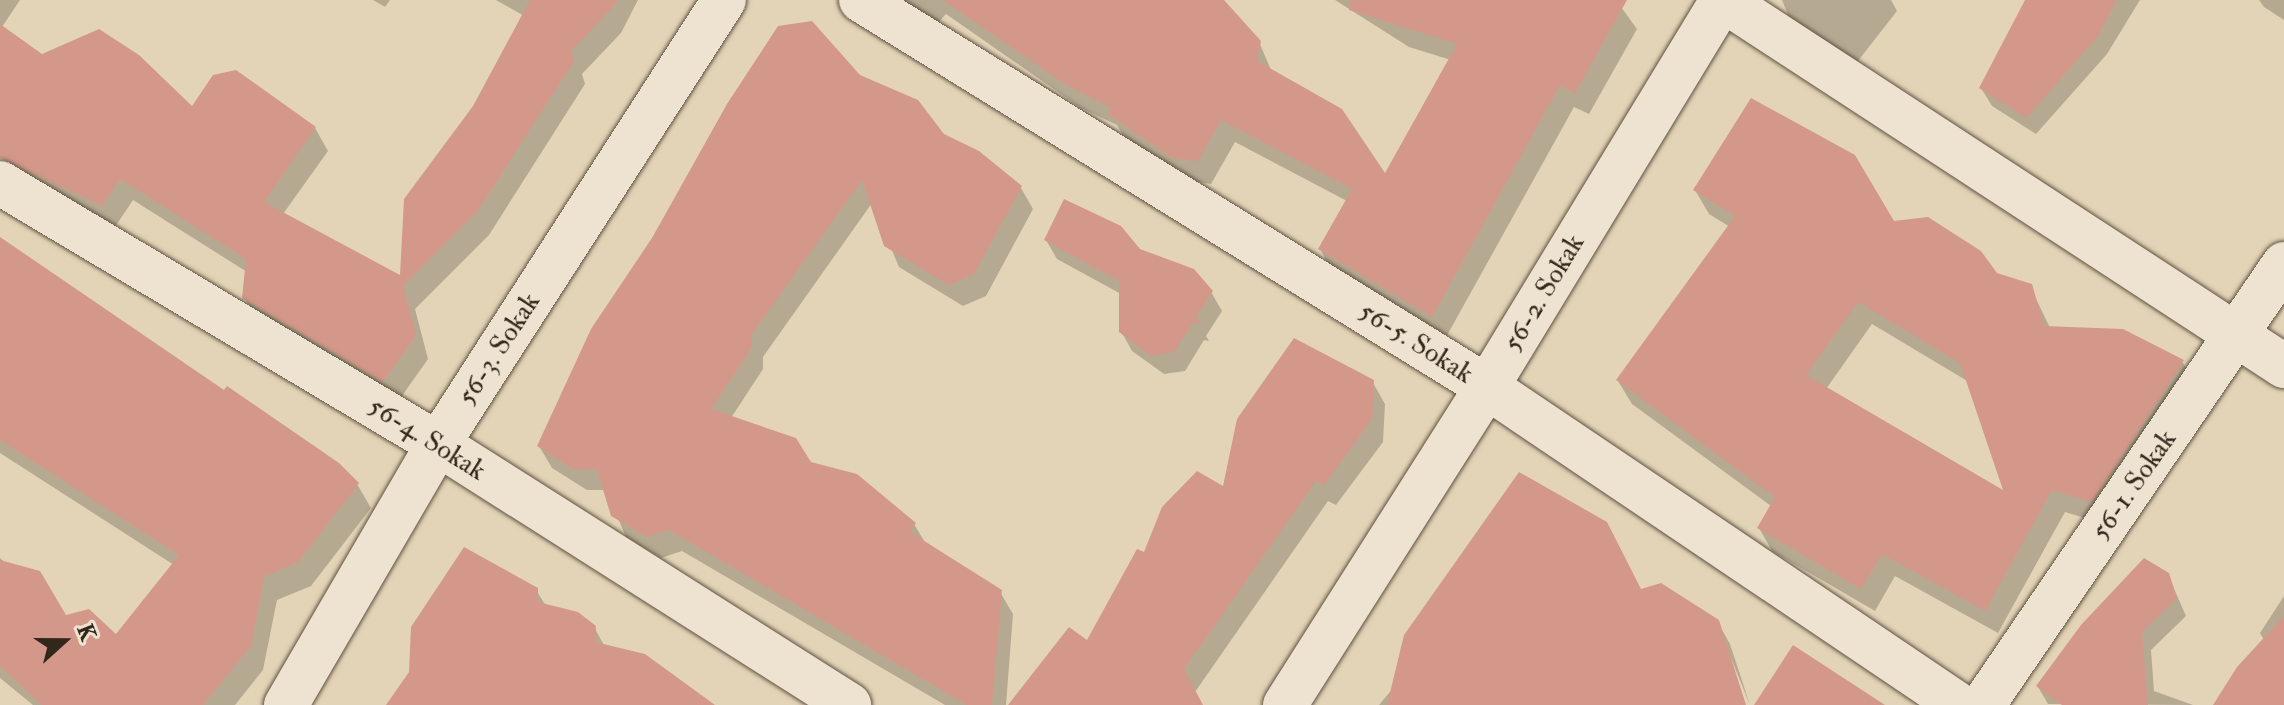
<!DOCTYPE html>
<style>
body{margin:0}
#map{position:relative;width:2284px;height:705px;overflow:hidden;background:#e4d4b7;font-family:"IM FELL Double Pica",serif}
div>[style]{position:absolute}
.shadow>*{inset:0;background:#0003}
.building>*{inset:0;background:#d39889}
.roads{filter:drop-shadow(0 0 2px #5e5242) drop-shadow(0 0 2px #5e5242)}
.minor>*{height:44px;margin:-22px;padding:0 22px;transform-origin:22px;border-radius:22px;background:#ede3d0}
span{translate:-50% -50%;white-space:nowrap;text-align:center;line-height:1.15;-webkit-text-stroke:7px #ede3d0;paint-order:stroke}
.street-label{font-size:28px;color:#31271b}
.north{position:absolute;left:24px;top:601px;width:80px;height:80px;-webkit-text-stroke:6px #ede3d0;paint-order:stroke;rotate:69deg;font-size:22px;font-weight:700;line-height:32px;text-align:center;color:#31271b}
.north::after{content:'';display:block;margin:auto;width:28px;height:36px;background:#31271b;clip-path:polygon(50% 0,100% 100%,50% 72%,0 100%)}
</style>
<div id="map">
<div class="shadow">
<div style="clip-path:polygon(0 0,20px 0,2px 27px,42px 57px,192px 109px,315px 128px,328px 151px,283px 214px,402px 278px,474px 107px,524px 16px,496px 0,638px 0,621px 33px,582px 74px,585px 84px,489px 235px,415px 309px,428px 359px,397px 403px,258px 320px,244px 297px,247px 272px,133px 200px,115px 227px,64px 205px,0 153px)"></div>
<div style="clip-path:polygon(373px 0,390px 0,385px 7px)"></div>
<div style="clip-path:polygon(892px 0,1189px 0,1259px 42px,1272px 72px,1385px 177px,1451px 60px,1409px 47px,1335px 0,1616px 0,1637px 29px,1589px 114px,1574px 107px,1445px 339px,1333px 272px,1320px 249px,1347px 201px,1235px 142px,1211px 184px,1187px 180px,1124px 137px,1117px 125px,1081px 108px,946px 14px,934px 27px)"></div>
<div style="clip-path:polygon(1782px 0,1891px 0,1897px 11px,1854px 66px,1791px 22px)"></div>
<div style="clip-path:polygon(2028px 0,2140px 0,2107px 54px,2036px 134px,1992px 106px,1981px 88px)"></div>
<div style="clip-path:polygon(2259px 0,2284px 0,2284px 20px,2264px 7px)"></div>
<div style="clip-path:polygon(858px 77px,1021px 188px,1033px 209px,986px 296px,963px 306px,899px 267px,872px 203px,763px 357px,763px 369px,731px 418px,914px 524px,926px 544px,1000px 592px,1013px 614px,1006px 705px,945px 705px,682px 551px,661px 558px,626px 537px,606px 490px,587px 490px,552px 468px,539px 446px)"></div>
<div style="clip-path:polygon(evenodd,1695px 190px,1893px 223px,1996px 275px,2030px 286px,2050px 328px,2182px 361px,2196px 385px,2105px 524px,2065px 512px,1998px 633px,1895px 576px,1875px 611px,1772px 551px,1759px 528px,1771px 506px,1632px 404px,1618px 381px,1730px 227px,1709px 214px,1695px 190px,1872px 324px,1969px 382px,2007px 495px,1826px 389px,1872px 324px)"></div>
<div style="clip-path:polygon(1046px 240px,1138px 250px,1211px 292px,1222px 311px,1206px 336px,1209px 341px,1204px 340px,1185px 371px,1164px 374px,1132px 351px,1121px 331px,1121px 294px,1057px 259px)"></div>
<div style="clip-path:polygon(0 246px,357px 484px,371px 508px,311px 586px,277px 600px,263px 670px,235px 705px,33px 705px,0 678px,0 558px,65px 618px,116px 637px,174px 565px,0 453px)"></div>
<div style="clip-path:polygon(1372px 381px,1385px 404px,1383px 442px,1336px 505px,1328px 501px,1195px 692px,1202px 705px,1011px 705px,1088px 643px,1145px 554px,1225px 489px)"></div>
<div style="clip-path:polygon(2168px 575px,2186px 616px,2151px 650px,2154px 691px,2193px 705px,2048px 704px,2038px 687px)"></div>
<div style="clip-path:polygon(536px 590px,546px 606px,594px 627px,605px 647px,684px 705px,389px 705px)"></div>
<div style="clip-path:polygon(1641px 591px,1717px 621px,1730px 644px,1750px 705px,1720px 631px,1744px 705px,1379px 705px,1394px 687px)"></div>
<div style="clip-path:polygon(2284px 596px,2284px 705px,2215px 705px,2264px 640px,2260px 633px)"></div>
</div>
<div class="building">
<div style="clip-path:polygon(530px 0,619px 0,571px 51px,574px 61px,477px 212px,403px 286px,416px 335px,383px 382px,242px 298px,246px 259px,120px 179px,102px 206px,0 158px,0 24px,42px 54px,99px 29px,139px 55px,192px 106px,213px 75px,236px 70px,316px 127px,264px 202px,400px 275px,404px 199px,473px 106px)"></div>
<div style="clip-path:polygon(943px 0,1224px 0,1261px 41px,1257px 61px,1342px 109px,1385px 173px,1457px 44px,1349px 10px,1351px 0,1627px 0,1575px 93px,1560px 85px,1432px 317px,1318px 249px,1352px 189px,1221px 120px,1198px 161px,1172px 158px,1108px 114px,1110px 107px,1066px 85px)"></div>
<div style="clip-path:polygon(2025px 0,2117px 0,2098px 36px,2026px 118px,1979px 88px)"></div>
<div style="clip-path:polygon(812px 21px,860px 75px,918px 100px,944px 134px,979px 151px,1022px 186px,974px 274px,949px 285px,884px 246px,862px 180px,752px 334px,752px 347px,711px 409px,796px 438px,811px 462px,857px 474px,916px 523px,910px 532px,1002px 590px,992px 705px,967px 705px,669px 530px,647px 537px,611px 516px,597px 470px,573px 469px,537px 446px,591px 329px,652px 238px,727px 104px,778px 26px)"></div>
<div style="clip-path:polygon(evenodd,1751px 98px,1855px 155px,1894px 221px,1928px 217px,1981px 251px,1997px 273px,2032px 284px,2044px 326px,2123px 329px,2184px 360px,2092px 502px,2052px 490px,1985px 611px,1882px 554px,1861px 589px,1757px 528px,1775px 497px,1616px 380px,1735px 216px,1693px 190px,1751px 98px,1858px 302px,1960px 363px,2003px 490px,1806px 375px,1858px 302px)"></div>
<div style="clip-path:polygon(1064px 199px,1121px 226px,1140px 249px,1194px 269px,1213px 291px,1196px 317px,1201px 324px,1193px 322px,1174px 352px,1151px 356px,1119px 332px,1119px 281px,1044px 240px)"></div>
<div style="clip-path:polygon(0 237px,224px 390px,227px 386px,339px 463px,359px 483px,298px 562px,264px 577px,251px 646px,203px 705px,42px 705px,0 666px,0 560px,40px 571px,66px 615px,89px 609px,116px 634px,179px 555px,0 440px)"></div>
<div style="clip-path:polygon(1294px 338px,1374px 380px,1372px 419px,1324px 485px,1316px 481px,1184px 669px,1203px 705px,1008px 705px,1069px 627px,1087px 640px,1137px 549px,1144px 552px,1162px 507px,1197px 471px,1223px 486px,1237px 419px)"></div>
<div style="clip-path:polygon(1519px 472px,1607px 522px,1641px 589px,1661px 583px,1719px 620px,1746px 705px,1387px 705px,1404px 635px)"></div>
<div style="clip-path:polygon(464px 547px,538px 588px,538px 602px,578px 612px,596px 626px,595px 642px,645px 654px,715px 705px,386px 705px,409px 672px,411px 627px)"></div>
<div style="clip-path:polygon(2144px 558px,2169px 573px,2177px 598px,2142px 632px,2148px 705px,2062px 705px,2036px 686px,2081px 625px)"></div>
<div style="clip-path:polygon(2284px 616px,2284px 705px,2213px 705px,2237px 667px)"></div>
<div style="clip-path:polygon(1793px 645px,1885px 705px,1754px 705px)"></div>
</div>
<div class="roads">
<div class="minor">
<div style="left:861px;top:0;width:736px;rotate:31.72deg"></div>
<div style="left:1487px;top:387px;width:569px;rotate:33.97deg"></div>
<div style="left:1723px;top:0;width:670px;rotate:33.12deg"></div>
<div style="left:0;top:183px;width:510px;rotate:30.79deg"></div>
<div style="left:438px;top:444px;width:487px;rotate:32.4deg"></div>
<div style="left:286px;top:705px;width:302px;rotate:-59.8deg"></div>
<div style="left:438px;top:444px;width:528px;rotate:-57.21deg"></div>
<div style="left:1285px;top:705px;width:377px;rotate:-57.6deg"></div>
<div style="left:1487px;top:387px;width:453px;rotate:-58.7deg"></div>
<div style="left:1983px;top:705px;width:534px;rotate:-55.68deg"></div>
</div>
</div>
<div class="street-label">
<span style="left:1544px;top:293px;rotate:-59deg">56-2. Sokak</span>
<span style="left:1416px;top:343px;rotate:32deg">56-5. Sokak</span>
<span style="left:499px;top:349px;rotate:-57deg">56-3. Sokak</span>
<span style="left:427px;top:439px;rotate:32deg">56-4. Sokak</span>
<span style="left:2134px;top:485px;rotate:-55deg">56-1. Sokak</span>
</div>
<div class="north">K</div>
</div>
